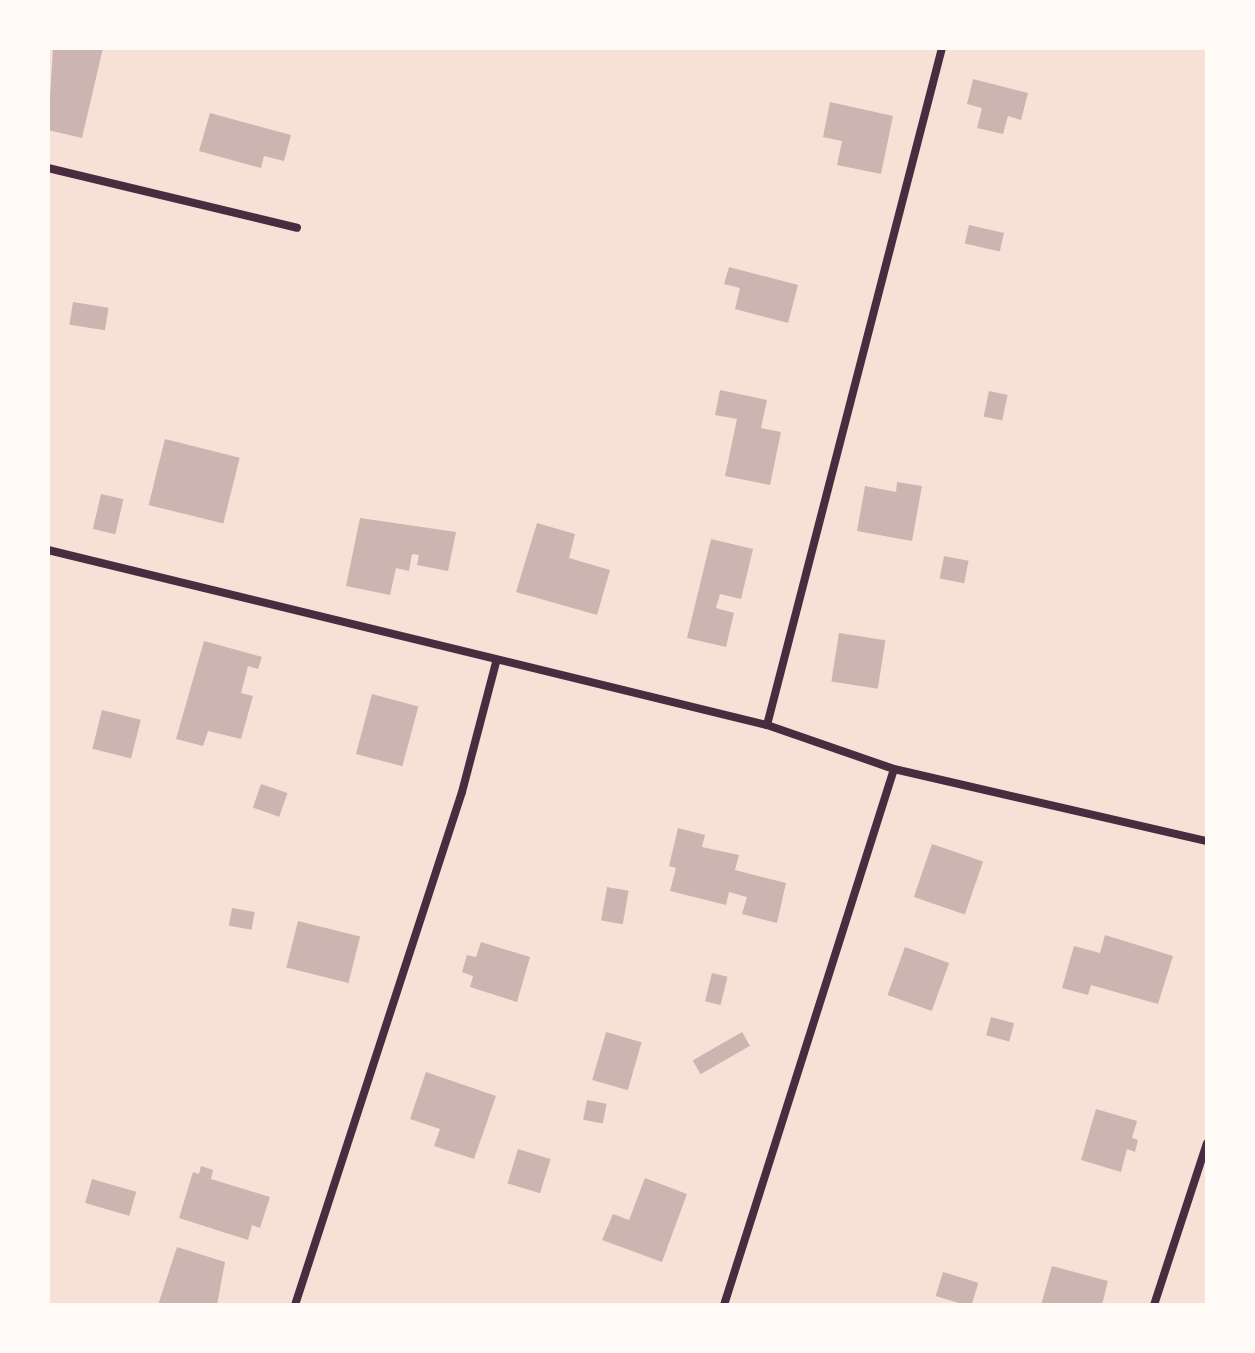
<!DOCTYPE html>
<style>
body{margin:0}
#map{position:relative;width:1255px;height:1353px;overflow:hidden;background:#f7e1d7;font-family:Quicksand,sans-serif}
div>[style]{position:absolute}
.building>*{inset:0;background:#ccb4b1;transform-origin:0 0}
.minor>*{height:8px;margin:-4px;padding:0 4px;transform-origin:4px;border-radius:4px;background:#4a2c40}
span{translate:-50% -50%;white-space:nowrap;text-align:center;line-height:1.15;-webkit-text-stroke:7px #fffaf5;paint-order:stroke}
.frame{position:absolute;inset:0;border:50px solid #fffaf5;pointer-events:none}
</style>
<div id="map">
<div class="building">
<div style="clip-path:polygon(53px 48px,103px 48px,82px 138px,48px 130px)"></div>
<div style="clip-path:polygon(973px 79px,1028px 93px,1021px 120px,1008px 116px,1003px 134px,977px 128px,982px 108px,967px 104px)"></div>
<div style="clip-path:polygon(830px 102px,893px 116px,881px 174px,837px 165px,842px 141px,823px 137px)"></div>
<div style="clip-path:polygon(210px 113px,291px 135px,284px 161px,264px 156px,261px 168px,199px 151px)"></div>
<div style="left:969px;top:225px;width:36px;height:19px;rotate:13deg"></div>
<div style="clip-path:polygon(729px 267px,798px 285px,788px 323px,735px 309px,740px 288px,724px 284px)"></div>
<div style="left:73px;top:302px;width:36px;height:23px;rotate:9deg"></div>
<div style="clip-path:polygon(720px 390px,767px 400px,761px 428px,781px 432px,770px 485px,725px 476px,737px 419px,715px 415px)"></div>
<div style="left:989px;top:391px;width:19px;height:26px;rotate:12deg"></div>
<div style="left:165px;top:439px;width:77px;height:68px;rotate:14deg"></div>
<div style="clip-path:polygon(897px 482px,922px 486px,912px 541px,857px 531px,865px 486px,896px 492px)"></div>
<div style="left:101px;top:494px;width:23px;height:36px;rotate:13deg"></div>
<div style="clip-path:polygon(360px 518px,456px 532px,448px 571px,417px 565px,419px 555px,412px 554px,409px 571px,396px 568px,390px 595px,346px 586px)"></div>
<div style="clip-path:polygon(537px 523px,575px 534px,569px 558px,610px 570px,597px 615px,516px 592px)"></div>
<div style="clip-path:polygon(711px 539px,753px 549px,741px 599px,720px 594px,716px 608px,734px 613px,726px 647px,687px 638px)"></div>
<div style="left:944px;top:556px;width:25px;height:23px;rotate:11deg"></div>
<div style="left:839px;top:633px;width:47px;height:49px;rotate:9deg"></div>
<div style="clip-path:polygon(204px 641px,262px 657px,258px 669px,248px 666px,241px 693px,253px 696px,241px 739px,208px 731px,203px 746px,176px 739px)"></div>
<div style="left:372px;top:694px;width:48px;height:62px;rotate:15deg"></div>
<div style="left:102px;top:710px;width:40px;height:40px;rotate:14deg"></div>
<div style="left:261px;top:784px;width:28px;height:25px;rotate:19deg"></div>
<div style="clip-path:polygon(678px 828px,705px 835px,702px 847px,739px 855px,735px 870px,786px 883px,777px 923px,742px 914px,747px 897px,729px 892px,726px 905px,670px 891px,676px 868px,669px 866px)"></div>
<div style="left:932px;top:844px;width:54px;height:56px;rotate:19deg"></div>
<div style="left:607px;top:887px;width:22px;height:34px;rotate:10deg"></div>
<div style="left:232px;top:908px;width:23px;height:18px;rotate:10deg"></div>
<div style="left:298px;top:921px;width:64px;height:48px;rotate:14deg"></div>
<div style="clip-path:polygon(1105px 935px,1173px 956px,1158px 1004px,1091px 985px,1088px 995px,1062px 988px,1074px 946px,1100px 953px)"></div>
<div style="clip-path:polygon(481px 942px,530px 957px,517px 1002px,470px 987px,473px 976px,462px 972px,467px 955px,476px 957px)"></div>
<div style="left:905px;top:947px;width:47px;height:51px;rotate:20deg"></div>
<div style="left:712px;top:973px;width:16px;height:29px;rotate:14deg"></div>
<div style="left:991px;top:1017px;width:24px;height:19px;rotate:15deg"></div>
<div style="left:606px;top:1032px;width:37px;height:50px;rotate:16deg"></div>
<div style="left:742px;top:1032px;width:16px;height:57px;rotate:60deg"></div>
<div style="clip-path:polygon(426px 1072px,496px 1096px,474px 1159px,434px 1146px,440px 1129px,410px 1119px)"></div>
<div style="left:587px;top:1100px;width:20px;height:20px;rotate:11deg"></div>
<div style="clip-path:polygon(1096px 1109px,1137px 1121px,1132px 1138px,1138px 1140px,1135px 1152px,1127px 1149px,1121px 1172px,1081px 1160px)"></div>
<div style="left:518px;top:1149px;width:34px;height:36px;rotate:17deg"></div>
<div style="clip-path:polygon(201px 1166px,213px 1170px,211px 1179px,270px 1197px,260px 1228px,252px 1225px,248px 1240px,179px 1218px,193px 1172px,199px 1174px)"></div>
<div style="clip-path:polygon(645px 1178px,687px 1194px,662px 1262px,602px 1240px,613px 1214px,629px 1220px)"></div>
<div style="left:92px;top:1179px;width:46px;height:25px;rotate:16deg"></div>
<div style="clip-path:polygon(177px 1247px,225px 1262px,217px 1305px,158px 1305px)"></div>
<div style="clip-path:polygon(1052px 1266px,1108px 1281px,1102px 1305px,1041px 1305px)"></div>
<div style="left:943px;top:1272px;width:37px;height:25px;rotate:17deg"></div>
</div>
<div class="minor">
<div style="left:48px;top:168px;width:256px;rotate:13.5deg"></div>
<div style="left:48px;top:550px;width:740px;rotate:13.68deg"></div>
<div style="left:767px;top:725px;width:134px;rotate:19.1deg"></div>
<div style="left:894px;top:769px;width:321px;rotate:13deg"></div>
<div style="left:767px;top:725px;width:699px;rotate:-75.51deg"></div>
<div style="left:295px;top:1305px;width:539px;rotate:-71.97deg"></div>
<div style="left:462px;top:792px;width:134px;rotate:-75.3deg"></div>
<div style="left:724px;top:1305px;width:562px;rotate:-72.4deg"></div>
<div style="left:1154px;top:1305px;width:170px;rotate:-71.9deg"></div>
</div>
<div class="frame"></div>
</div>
